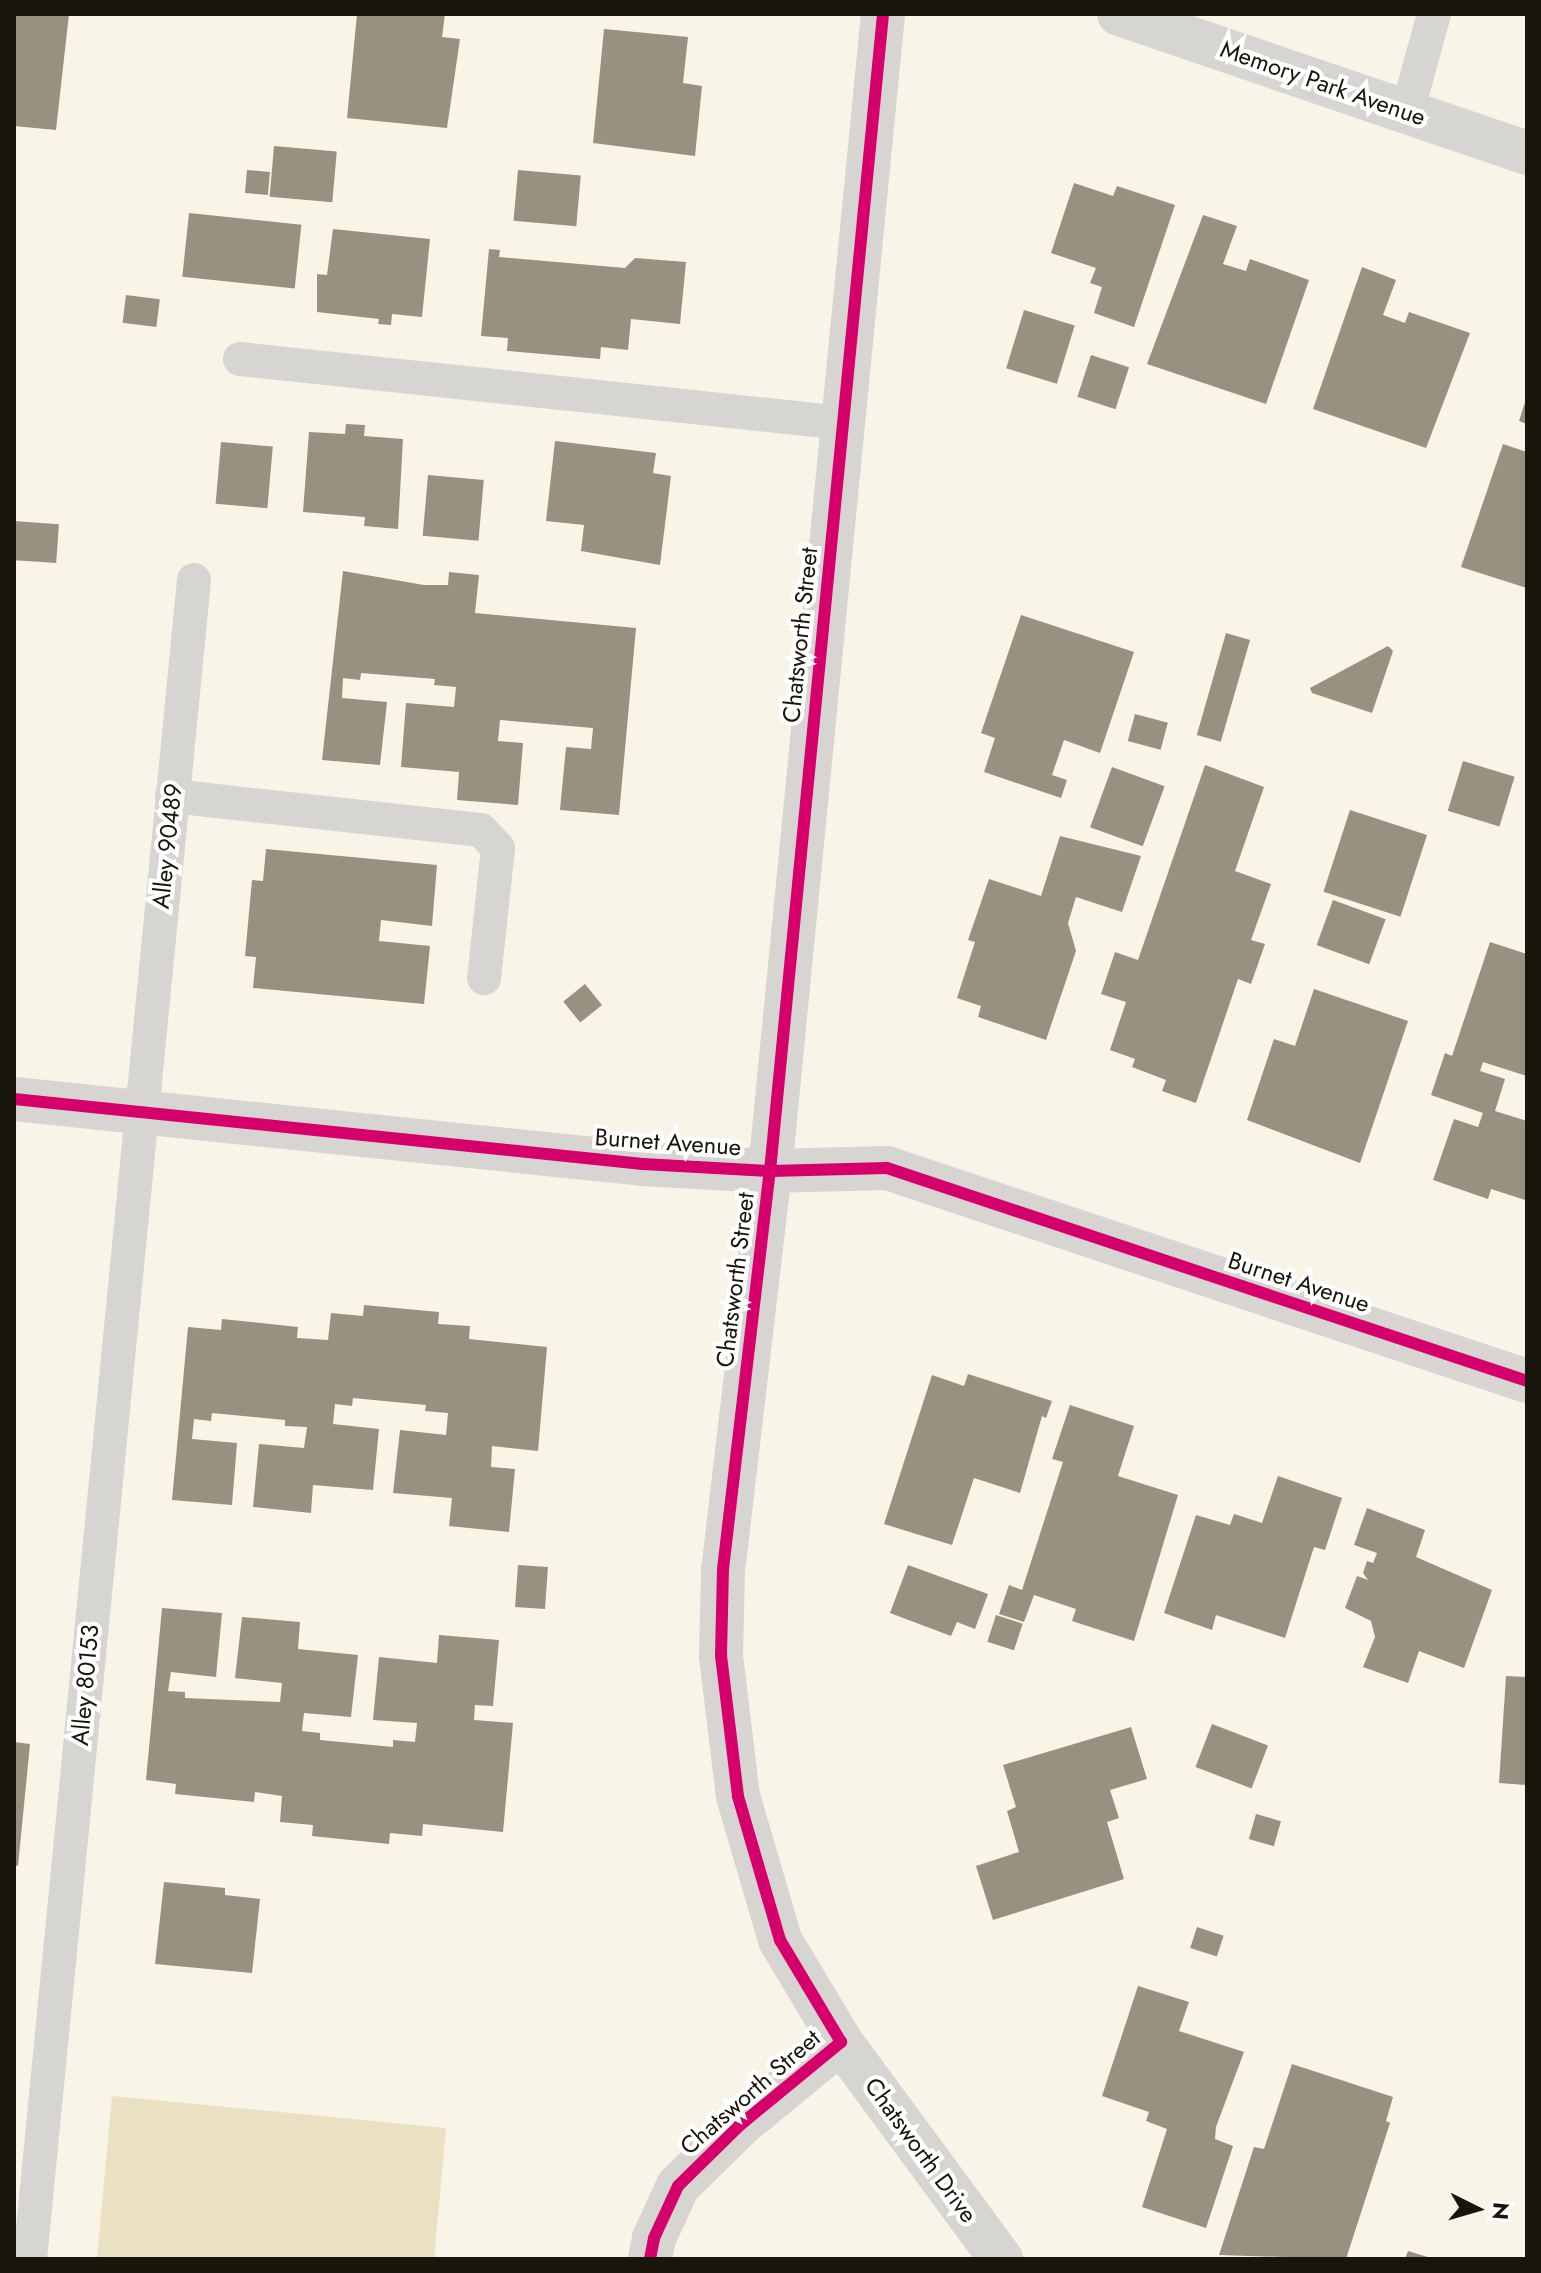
<!DOCTYPE html>
<style>
body{margin:0}
#map{position:relative;width:1541px;height:2273px;overflow:hidden;background:#f8f4e7;font-family:Jost,sans-serif}
div>[style]{position:absolute}
.green>*{inset:0;background:#eae0c2}
.building>*{inset:0;background:#979180;transform-origin:0 0}
.service>*{height:34px;margin:-17px;padding:0 17px;transform-origin:17px;border-radius:17px;background:#d6d5d2}
.minor>*{height:44px;margin:-22px;padding:0 22px;transform-origin:22px;border-radius:22px;background:#d6d5d2}
.secondary>*{height:44px;margin:-22px;padding:0 22px;transform-origin:22px;border-radius:22px;background:#d6d5d2}
.cycleway>*{height:12px;margin:-6px;padding:0 6px;transform-origin:6px;border-radius:6px;background:#d6006c}
span{translate:-50% -50%;white-space:nowrap;text-align:center;line-height:1.15;-webkit-text-stroke:8px #fff;paint-order:stroke}
.street-label{font-size:24px;color:#18150b}
.frame{position:absolute;inset:0;border:16px solid #18150b;pointer-events:none}
.north{position:absolute;left:1437px;top:2169px;width:80px;height:80px;-webkit-text-stroke:6px #fff;paint-order:stroke;rotate:95deg;font-size:22px;font-weight:700;line-height:32px;text-align:center;color:#18150b}
.north::after{content:'';display:block;margin:auto;width:28px;height:36px;background:#18150b;clip-path:polygon(50% 0,100% 100%,50% 72%,0 100%)}
</style>
<div id="map">
<div class="green">
<div style="clip-path:polygon(112px 2096px,446px 2128px,434px 2259px,97px 2259px)"></div>
</div>
<div class="building">
<div style="clip-path:polygon(14px 14px,69px 14px,56px 130px,14px 126px)"></div>
<div style="clip-path:polygon(357px 14px,445px 14px,442px 37px,460px 39px,447px 128px,347px 118px)"></div>
<div style="clip-path:polygon(604px 29px,688px 37px,683px 83px,702px 86px,695px 156px,593px 143px)"></div>
<div style="left:274px;top:146px;width:63px;height:51px;rotate:5deg"></div>
<div style="left:247px;top:170px;width:23px;height:23px;rotate:5deg"></div>
<div style="left:518px;top:170px;width:63px;height:51px;rotate:5deg"></div>
<div style="clip-path:polygon(1074px 183px,1113px 196px,1117px 186px,1175px 205px,1134px 327px,1094px 313px,1102px 287px,1090px 283px,1096px 268px,1051px 253px)"></div>
<div style="left:189px;top:213px;width:113px;height:64px;rotate:6deg"></div>
<div style="clip-path:polygon(1203px 215px,1237px 226px,1223px 264px,1246px 271px,1250px 259px,1309px 280px,1266px 404px,1147px 364px)"></div>
<div style="clip-path:polygon(333px 229px,430px 239px,422px 317px,392px 314px,391px 325px,378px 324px,379px 319px,317px 312px,317px 274px,327px 275px)"></div>
<div style="clip-path:polygon(489px 249px,500px 250px,499px 257px,625px 268px,635px 258px,686px 262px,680px 324px,631px 319px,628px 350px,601px 347px,600px 359px,507px 351px,508px 338px,481px 336px)"></div>
<div style="clip-path:polygon(1362px 267px,1396px 280px,1383px 315px,1405px 323px,1409px 312px,1470px 333px,1426px 448px,1313px 409px)"></div>
<div style="left:126px;top:295px;width:34px;height:28px;rotate:7deg"></div>
<div style="left:1024px;top:310px;width:53px;height:61px;rotate:17deg"></div>
<div style="left:1091px;top:355px;width:40px;height:44px;rotate:18deg"></div>
<div style="clip-path:polygon(1526px 399px,1527px 399px,1527px 424px,1519px 421px)"></div>
<div style="clip-path:polygon(346px 424px,365px 425px,364px 436px,403px 439px,398px 529px,364px 526px,365px 517px,303px 512px,309px 432px,345px 434px)"></div>
<div style="clip-path:polygon(555px 441px,656px 453px,653px 473px,671px 476px,660px 565px,581px 551px,584px 525px,546px 521px)"></div>
<div style="left:221px;top:442px;width:52px;height:62px;rotate:5deg"></div>
<div style="clip-path:polygon(1503px 444px,1527px 452px,1527px 588px,1461px 567px)"></div>
<div style="left:428px;top:475px;width:56px;height:61px;rotate:5deg"></div>
<div style="left:14px;top:521px;width:45px;height:39px;rotate:4deg"></div>
<div style="clip-path:polygon(343px 571px,424px 585px,448px 585px,449px 572px,479px 575px,475px 613px,636px 628px,619px 815px,560px 810px,566px 747px,591px 749px,593px 728px,500px 720px,498px 741px,523px 743px,518px 805px,457px 800px,459px 772px,401px 767px,406px 703px,454px 707px,456px 687px,434px 685px,435px 679px,361px 673px,360px 680px,343px 678px,342px 698px,387px 702px,380px 765px,322px 760px)"></div>
<div style="clip-path:polygon(1021px 615px,1134px 652px,1100px 753px,1064px 740px,1052px 775px,1067px 780px,1061px 798px,984px 772px,995px 738px,981px 733px)"></div>
<div style="left:1226px;top:633px;width:25px;height:106px;rotate:16deg"></div>
<div style="clip-path:polygon(1388px 646px,1393px 651px,1372px 713px,1312px 693px,1310px 688px)"></div>
<div style="left:1135px;top:714px;width:34px;height:28px;rotate:15deg"></div>
<div style="left:1463px;top:761px;width:54px;height:52px;rotate:17deg"></div>
<div style="clip-path:polygon(1205px 765px,1264px 787px,1235px 871px,1271px 884px,1251px 940px,1265px 944px,1251px 984px,1238px 979px,1196px 1103px,1162px 1091px,1166px 1080px,1132px 1067px,1135px 1059px,1110px 1050px,1126px 1002px,1101px 994px,1115px 952px,1138px 960px)"></div>
<div style="left:1112px;top:767px;width:56px;height:64px;rotate:20deg"></div>
<div style="left:1350px;top:810px;width:81px;height:86px;rotate:18deg"></div>
<div style="clip-path:polygon(1060px 836px,1141px 856px,1122px 912px,1076px 897px,1068px 923px,1076px 951px,1046px 1040px,978px 1017px,981px 1006px,957px 998px,975px 942px,968px 940px,989px 879px,1041px 896px)"></div>
<div style="clip-path:polygon(266px 849px,437px 865px,432px 926px,381px 920px,379px 941px,430px 946px,424px 1004px,253px 988px,256px 957px,245px 956px,252px 880px,263px 881px)"></div>
<div style="left:1333px;top:900px;width:56px;height:48px;rotate:20deg"></div>
<div style="clip-path:polygon(1490px 942px,1527px 954px,1527px 1076px,1483px 1062px,1480px 1071px,1505px 1079px,1495px 1111px,1527px 1121px,1525px 1200px,1491px 1189px,1488px 1199px,1433px 1180px,1454px 1119px,1478px 1127px,1483px 1113px,1431px 1095px,1445px 1053px,1452px 1056px)"></div>
<div style="left:585px;top:984px;width:27px;height:28px;rotate:51deg"></div>
<div style="clip-path:polygon(1314px 989px,1408px 1021px,1360px 1163px,1247px 1120px,1274px 1039px,1295px 1046px)"></div>
<div style="clip-path:polygon(364px 1305px,439px 1312px,438px 1324px,470px 1326px,469px 1339px,547px 1347px,538px 1451px,492px 1446px,491px 1467px,515px 1469px,509px 1532px,449px 1526px,452px 1498px,393px 1493px,400px 1430px,446px 1435px,448px 1413px,425px 1411px,426px 1405px,353px 1398px,352px 1406px,335px 1404px,333px 1424px,379px 1429px,373px 1490px,313px 1485px,311px 1513px,253px 1507px,259px 1444px,304px 1448px,307px 1427px,285px 1426px,285px 1420px,212px 1413px,211px 1421px,194px 1419px,192px 1439px,237px 1443px,232px 1505px,172px 1500px,188px 1327px,221px 1330px,222px 1319px,298px 1327px,297px 1338px,328px 1340px,331px 1313px,363px 1316px)"></div>
<div style="clip-path:polygon(968px 1374px,1052px 1401px,1046px 1418px,1042px 1416px,1020px 1493px,974px 1478px,952px 1545px,884px 1524px,932px 1375px,964px 1386px)"></div>
<div style="clip-path:polygon(1070px 1405px,1134px 1426px,1118px 1476px,1178px 1495px,1134px 1641px,1072px 1621px,1076px 1609px,1034px 1595px,1024px 1622px,999px 1614px,1009px 1585px,1022px 1590px,1063px 1462px,1052px 1459px)"></div>
<div style="clip-path:polygon(1278px 1476px,1342px 1498px,1325px 1550px,1314px 1547px,1285px 1638px,1216px 1615px,1212px 1630px,1164px 1613px,1196px 1515px,1230px 1525px,1234px 1514px,1262px 1523px)"></div>
<div style="clip-path:polygon(1367px 1508px,1425px 1530px,1416px 1557px,1492px 1590px,1464px 1668px,1419px 1651px,1408px 1683px,1363px 1667px,1375px 1637px,1371px 1621px,1345px 1608px,1357px 1576px,1368px 1580px,1363px 1573px,1367px 1561px,1373px 1563px,1377px 1553px,1354px 1545px)"></div>
<div style="left:518px;top:1565px;width:30px;height:42px;rotate:4deg"></div>
<div style="clip-path:polygon(908px 1565px,988px 1594px,975px 1629px,957px 1622px,951px 1636px,890px 1613px)"></div>
<div style="clip-path:polygon(162px 1608px,222px 1613px,216px 1677px,171px 1672px,168px 1691px,185px 1692px,185px 1698px,280px 1702px,282px 1683px,235px 1678px,242px 1617px,300px 1622px,298px 1649px,358px 1655px,351px 1717px,304px 1713px,302px 1731px,320px 1733px,320px 1740px,393px 1747px,393px 1740px,415px 1742px,417px 1723px,373px 1720px,379px 1657px,437px 1663px,439px 1635px,499px 1640px,493px 1706px,475px 1705px,474px 1720px,513px 1723px,503px 1832px,423px 1824px,422px 1836px,390px 1833px,389px 1844px,312px 1836px,313px 1825px,280px 1822px,282px 1796px,255px 1792px,254px 1802px,175px 1794px,176px 1784px,146px 1780px)"></div>
<div style="left:996px;top:1615px;width:28px;height:28px;rotate:18deg"></div>
<div style="clip-path:polygon(1506px 1676px,1527px 1677px,1527px 1785px,1499px 1783px)"></div>
<div style="left:1212px;top:1724px;width:60px;height:46px;rotate:21deg"></div>
<div style="clip-path:polygon(1131px 1727px,1147px 1779px,1110px 1790px,1119px 1818px,1107px 1822px,1124px 1879px,993px 1920px,976px 1866px,1019px 1852px,1007px 1811px,1016px 1807px,1003px 1765px)"></div>
<div style="clip-path:polygon(14px 1742px,30px 1744px,18px 1866px,14px 1865px)"></div>
<div style="left:1256px;top:1814px;width:26px;height:26px;rotate:16deg"></div>
<div style="clip-path:polygon(164px 1882px,225px 1888px,225px 1895px,260px 1899px,252px 1973px,155px 1964px)"></div>
<div style="left:1197px;top:1927px;width:28px;height:22px;rotate:18deg"></div>
<div style="clip-path:polygon(1138px 1986px,1189px 2002px,1179px 2031px,1244px 2052px,1216px 2127px,1215px 2139px,1233px 2146px,1206px 2228px,1142px 2207px,1167px 2129px,1146px 2121px,1149px 2112px,1102px 2096px)"></div>
<div style="clip-path:polygon(1292px 2064px,1393px 2097px,1386px 2121px,1390px 2123px,1346px 2259px,1219px 2255px,1254px 2147px,1264px 2149px)"></div>
<div style="clip-path:polygon(1408px 2251px,1431px 2258px,1431px 2259px,1405px 2259px)"></div>
</div>
<div class="service">
<div style="left:1407px;top:112px;width:102px;rotate:-74.6deg"></div>
<div style="left:240px;top:359px;width:606px;rotate:6.06deg"></div>
<div style="left:172px;top:796px;width:311px;rotate:6.3deg"></div>
<div style="left:481px;top:830px;width:25px;rotate:47deg"></div>
<div style="left:498px;top:848px;width:131px;rotate:96.1deg"></div>
<div style="left:30px;top:2259px;width:1687px;rotate:-84.42deg"></div>
</div>
<div class="minor">
<div style="left:1119px;top:14px;width:431px;rotate:18.8deg"></div>
<div style="left:14px;top:1099px;width:632px;rotate:5.9deg"></div>
<div style="left:643px;top:1164px;width:127px;rotate:3.2deg"></div>
<div style="left:770px;top:1171px;width:117px;rotate:-1.5deg"></div>
<div style="left:887px;top:1168px;width:675px;rotate:18.41deg"></div>
</div>
<div class="secondary">
<div style="left:883px;top:14px;width:1163px;rotate:95.58deg"></div>
<div style="left:770px;top:1171px;width:401px;rotate:96.7deg"></div>
<div style="left:723px;top:1569px;width:87px;rotate:91.3deg"></div>
<div style="left:721px;top:1656px;width:141px;rotate:83.1deg"></div>
<div style="left:738px;top:1796px;width:150px;rotate:73.7deg"></div>
<div style="left:780px;top:1940px;width:119px;rotate:59.1deg"></div>
<div style="left:841px;top:2042px;width:270px;rotate:53.6deg"></div>
<div style="left:650px;top:2259px;width:21px;rotate:-79deg"></div>
<div style="left:654px;top:2238px;width:57px;rotate:-65.2deg"></div>
<div style="left:678px;top:2186px;width:87px;rotate:-44.5deg"></div>
<div style="left:740px;top:2125px;width:131px;rotate:-39.4deg"></div>
</div>
<div class="cycleway">
<div style="left:14px;top:1099px;width:632px;rotate:5.9deg"></div>
<div style="left:643px;top:1164px;width:127px;rotate:3.2deg"></div>
<div style="left:770px;top:1171px;width:117px;rotate:-1.5deg"></div>
<div style="left:887px;top:1168px;width:675px;rotate:18.41deg"></div>
<div style="left:650px;top:2259px;width:21px;rotate:-79deg"></div>
<div style="left:654px;top:2238px;width:57px;rotate:-65.2deg"></div>
<div style="left:678px;top:2186px;width:87px;rotate:-44.5deg"></div>
<div style="left:740px;top:2125px;width:131px;rotate:-39.4deg"></div>
<div style="left:841px;top:2042px;width:119px;rotate:-120.9deg"></div>
<div style="left:780px;top:1940px;width:150px;rotate:-106.3deg"></div>
<div style="left:738px;top:1796px;width:141px;rotate:-96.9deg"></div>
<div style="left:721px;top:1656px;width:87px;rotate:-88.7deg"></div>
<div style="left:723px;top:1569px;width:401px;rotate:-83.3deg"></div>
<div style="left:770px;top:1171px;width:1163px;rotate:-84.42deg"></div>
</div>
<div class="street-label">
<span style="left:1323px;top:83px;rotate:19deg">Memory Park Avenue</span>
<span style="left:800px;top:635px;rotate:-84deg">Chatsworth Street</span>
<span style="left:167px;top:846px;rotate:-84deg">Alley 90489</span>
<span style="left:668px;top:1142px;rotate:4deg">Burnet Avenue</span>
<span style="left:735px;top:1280px;rotate:-83deg">Chatsworth Street</span>
<span style="left:1299px;top:1282px;rotate:18deg">Burnet Avenue</span>
<span style="left:85px;top:1685px;rotate:-85deg">Alley 80153</span>
<span style="left:750px;top:2092px;rotate:-41deg">Chatsworth Street</span>
<span style="left:921px;top:2150px;rotate:54deg">Chatsworth Drive</span>
</div>
<div class="frame"></div>
<div class="north">N</div>
</div>
